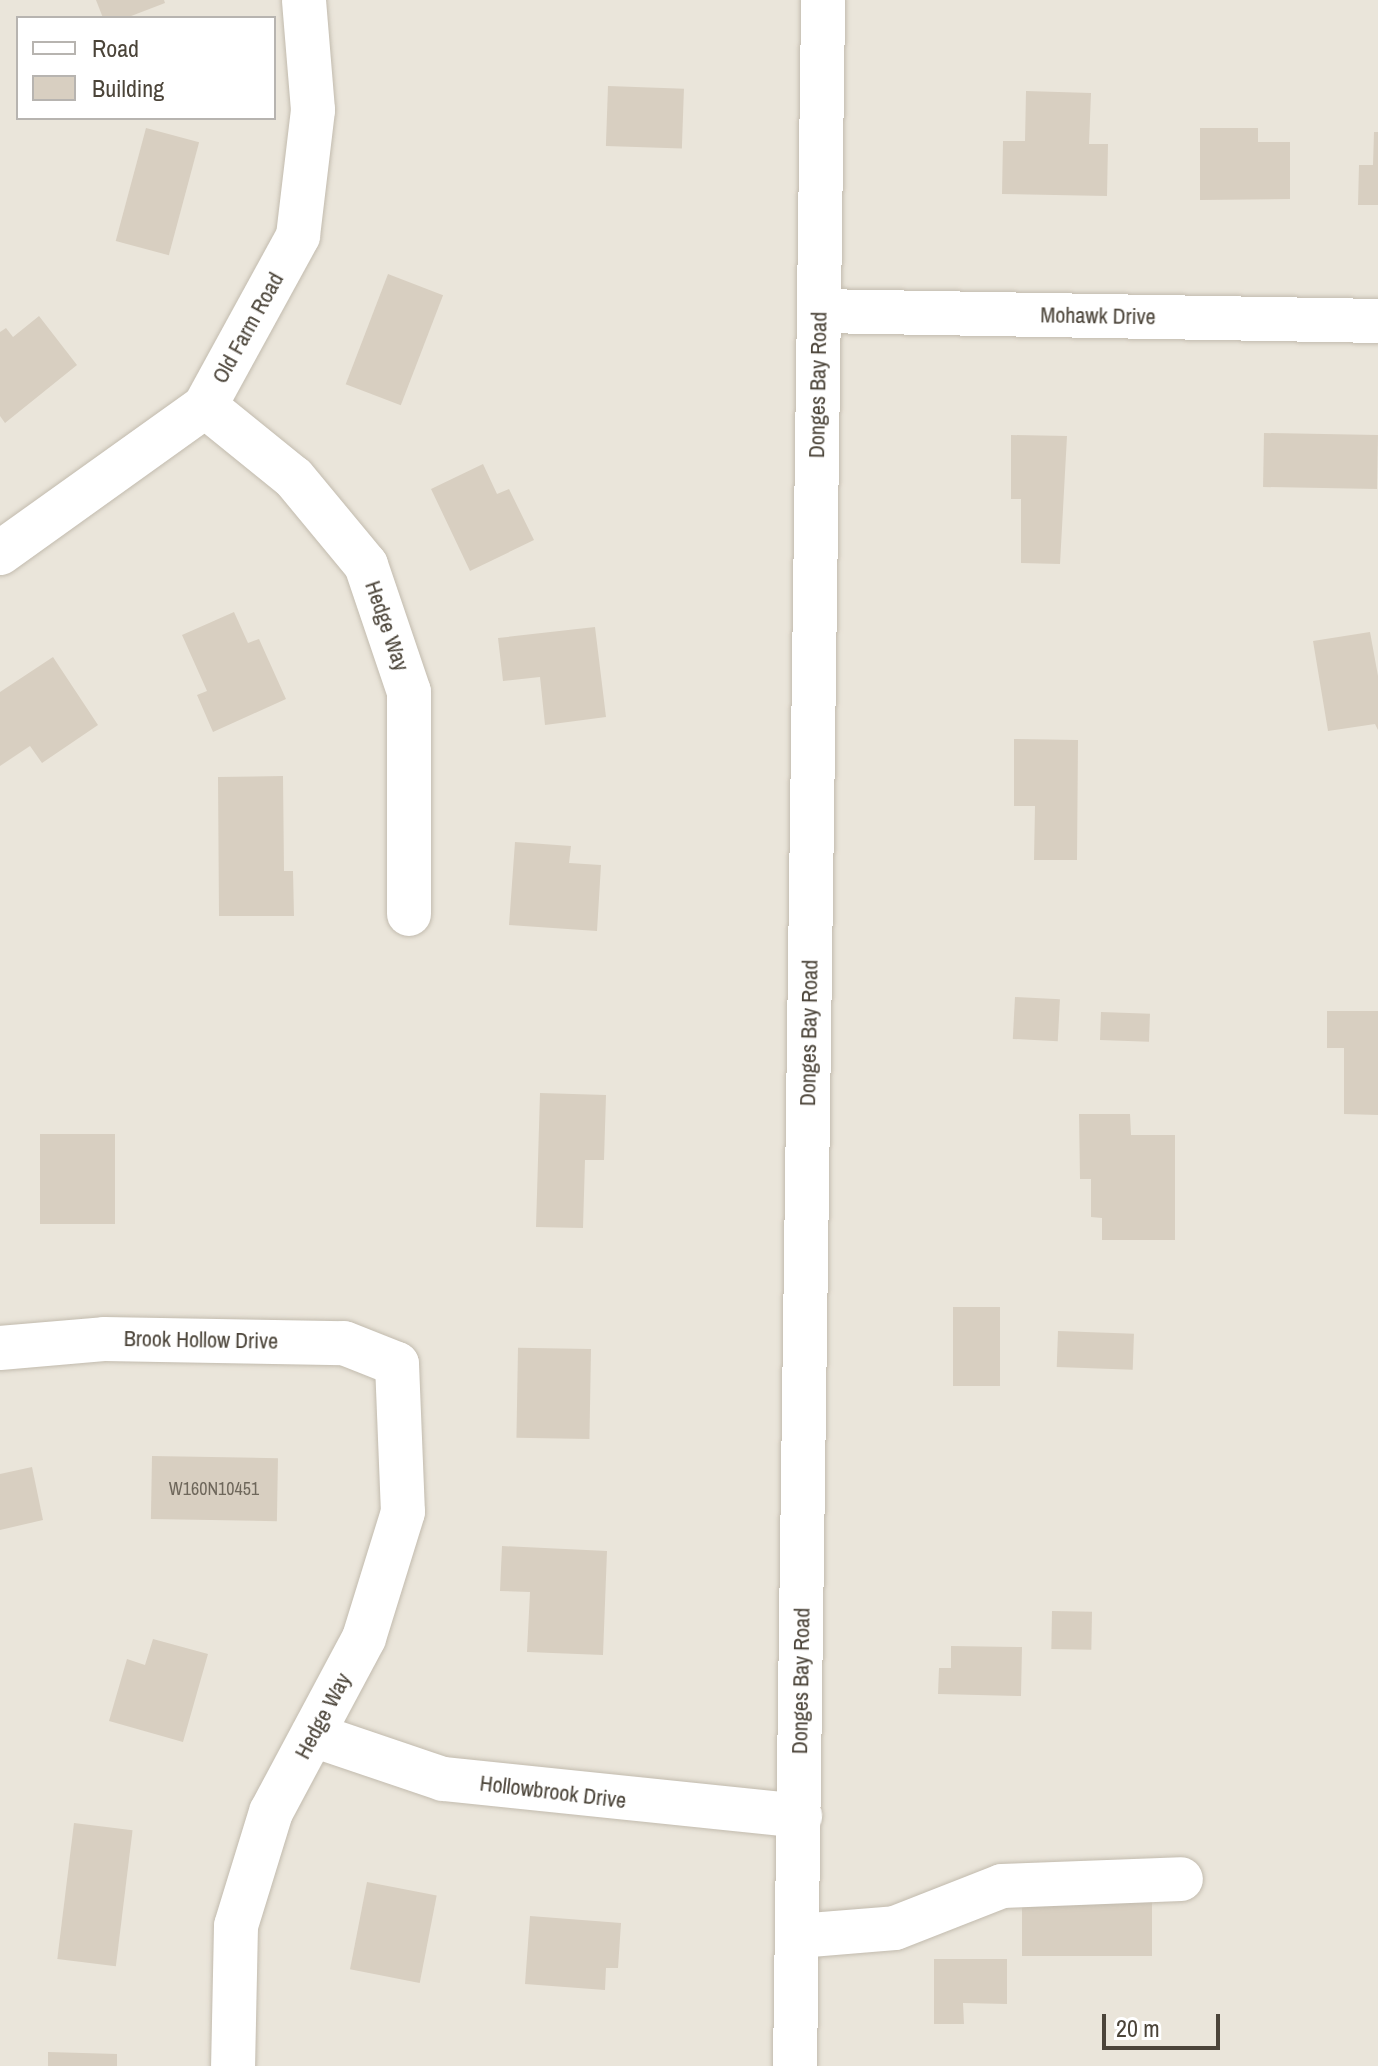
<!DOCTYPE html>
<style>
body{margin:0}
#map{position:relative;width:1378px;height:2066px;overflow:hidden;background:#f6f3ec;font-family:"Archivo Narrow",sans-serif}
div>[style]{position:absolute}
.residential>*{inset:0;background:#eae5da}
.building>*{inset:0;background:#d8cfc1;transform-origin:0 0}
.roads{filter:drop-shadow(0 0 2px #c2bbae) drop-shadow(0 0 2px #c2bbae)}
.minor>*{height:44px;margin:-22px;padding:0 22px;transform-origin:22px;border-radius:22px;background:#fff}
span{translate:-50% -50%;white-space:nowrap;text-align:center;line-height:1.15;-webkit-text-stroke:6px #fff;paint-order:stroke}
.number-label{font-size:18px;color:#6e675b}
.number-label span{-webkit-text-stroke-width:0}
.street-label{font-size:22px;color:#4b4439}
.legend{position:absolute;left:16px;top:16px;width:260px;height:104px;box-sizing:border-box;background:#fff;border:2px solid #b7b4b0;margin:0;padding:10px 14px;list-style:none;font-size:24px;color:#4b4439}
.legend li{display:flex;align-items:center;gap:16px;height:40px}
.legend b{width:40px;border:2px solid #b7b4b0}
.scale{position:absolute;left:1102px;top:2014px;width:118px;height:36px;box-sizing:border-box;border:4px solid #4b4439;border-top:0;padding-left:10px;font-size:24px;line-height:28px;white-space:nowrap;color:#4b4439;-webkit-text-stroke:6px #fff;paint-order:stroke}
</style>
<div id="map">
<div class="residential">
<div style="clip-path:polygon(evenodd,0 0,1378px 0,1378px 2066px,0 2066px,0 0,18px 18px,274px 18px,274px 118px,18px 118px,18px 18px)"></div>
</div>
<div class="building">
<div style="clip-path:polygon(96px 0,164px 0,165px 3px,126px 18px,103px 18px)"></div>
<div style="left:608px;top:86px;width:76px;height:60px;rotate:2deg"></div>
<div style="clip-path:polygon(1026px 91px,1091px 93px,1089px 144px,1108px 144px,1107px 196px,1002px 194px,1003px 141px,1025px 141px)"></div>
<div style="left:146px;top:128px;width:55px;height:117px;rotate:15deg"></div>
<div style="clip-path:polygon(1200px 128px,1258px 128px,1258px 142px,1290px 142px,1290px 199px,1200px 200px)"></div>
<div style="clip-path:polygon(1374px 132px,1378px 132px,1378px 205px,1358px 205px,1359px 165px,1373px 165px)"></div>
<div style="left:388px;top:274px;width:59px;height:118px;rotate:21deg"></div>
<div style="clip-path:polygon(39px 316px,77px 365px,5px 423px,0 416px,0 332px,6px 328px,13px 337px)"></div>
<div style="left:1264px;top:433px;width:114px;height:54px;rotate:1deg"></div>
<div style="clip-path:polygon(1011px 435px,1067px 436px,1060px 564px,1021px 563px,1021px 499px,1011px 499px)"></div>
<div style="clip-path:polygon(483px 464px,497px 494px,509px 489px,534px 540px,470px 571px,431px 489px)"></div>
<div style="clip-path:polygon(234px 612px,248px 643px,259px 639px,286px 699px,213px 732px,197px 695px,207px 691px,182px 635px)"></div>
<div style="clip-path:polygon(595px 627px,606px 717px,545px 725px,540px 677px,503px 681px,498px 638px)"></div>
<div style="clip-path:polygon(1370px 632px,1378px 676px,1378px 730px,1375px 724px,1328px 731px,1313px 641px)"></div>
<div style="clip-path:polygon(53px 657px,98px 725px,42px 763px,30px 746px,0 766px,0 692px)"></div>
<div style="clip-path:polygon(1014px 739px,1078px 740px,1077px 860px,1034px 860px,1035px 806px,1014px 806px)"></div>
<div style="clip-path:polygon(283px 776px,284px 871px,293px 871px,294px 916px,219px 916px,218px 777px)"></div>
<div style="clip-path:polygon(515px 842px,571px 846px,569px 863px,601px 865px,597px 931px,509px 925px)"></div>
<div style="left:1015px;top:997px;width:45px;height:42px;rotate:3deg"></div>
<div style="clip-path:polygon(1327px 1011px,1378px 1011px,1378px 1115px,1344px 1114px,1344px 1048px,1327px 1048px)"></div>
<div style="left:1101px;top:1012px;width:49px;height:28px;rotate:2deg"></div>
<div style="clip-path:polygon(540px 1093px,606px 1095px,604px 1160px,585px 1160px,583px 1228px,536px 1227px)"></div>
<div style="clip-path:polygon(1079px 1114px,1130px 1114px,1131px 1135px,1175px 1135px,1175px 1240px,1102px 1240px,1102px 1218px,1091px 1217px,1091px 1179px,1080px 1179px)"></div>
<div style="left:40px;top:1134px;width:75px;height:90px"></div>
<div style="left:953px;top:1307px;width:47px;height:79px"></div>
<div style="left:1058px;top:1331px;width:76px;height:36px;rotate:2deg"></div>
<div style="left:591px;top:1349px;width:90px;height:73px;rotate:91deg"></div>
<div style="left:152px;top:1456px;width:126px;height:63px;rotate:1deg"></div>
<div style="clip-path:polygon(32px 1467px,43px 1520px,0 1530px,0 1474px)"></div>
<div style="clip-path:polygon(502px 1546px,607px 1551px,603px 1655px,527px 1652px,530px 1592px,500px 1591px)"></div>
<div style="left:1052px;top:1611px;width:40px;height:38px;rotate:1deg"></div>
<div style="clip-path:polygon(153px 1639px,208px 1654px,183px 1742px,109px 1721px,127px 1659px,145px 1665px)"></div>
<div style="clip-path:polygon(951px 1646px,1022px 1647px,1021px 1696px,938px 1694px,939px 1668px,951px 1668px)"></div>
<div style="left:74px;top:1823px;width:59px;height:137px;rotate:7deg"></div>
<div style="left:367px;top:1882px;width:71px;height:89px;rotate:11deg"></div>
<div style="left:1022px;top:1894px;width:130px;height:62px"></div>
<div style="clip-path:polygon(530px 1916px,621px 1923px,618px 1968px,606px 1968px,605px 1990px,525px 1984px)"></div>
<div style="clip-path:polygon(934px 1959px,1007px 1959px,1007px 2004px,963px 2003px,964px 2024px,934px 2024px)"></div>
<div style="clip-path:polygon(48px 2052px,117px 2054px,117px 2066px,48px 2066px)"></div>
</div>
<div class="roads">
<div class="minor">
<div style="left:819px;top:311px;width:559px;rotate:1.02deg"></div>
<div style="left:205px;top:406px;width:114px;rotate:39deg"></div>
<div style="left:294px;top:478px;width:113px;rotate:50.4deg"></div>
<div style="left:366px;top:565px;width:134px;rotate:71.3deg"></div>
<div style="left:409px;top:692px;width:222px;rotate:90deg"></div>
<div style="left:0;top:553px;width:252px;rotate:-35.6deg"></div>
<div style="left:205px;top:406px;width:194px;rotate:-61.3deg"></div>
<div style="left:298px;top:236px;width:127px;rotate:-83.2deg"></div>
<div style="left:313px;top:110px;width:110px;rotate:-94.7deg"></div>
<div style="left:0;top:1348px;width:104px;rotate:-4.9deg"></div>
<div style="left:104px;top:1339px;width:240px;rotate:1deg"></div>
<div style="left:344px;top:1343px;width:57px;rotate:21.6deg"></div>
<div style="left:397px;top:1364px;width:148px;rotate:87.7deg"></div>
<div style="left:403px;top:1512px;width:132px;rotate:107.2deg"></div>
<div style="left:364px;top:1638px;width:197px;rotate:118.1deg"></div>
<div style="left:271px;top:1812px;width:119px;rotate:107.1deg"></div>
<div style="left:236px;top:1926px;width:140px;rotate:91.2deg"></div>
<div style="left:313px;top:1735px;width:137px;rotate:18.7deg"></div>
<div style="left:443px;top:1779px;width:359px;rotate:5.9deg"></div>
<div style="left:798px;top:1936px;width:97px;rotate:-4.7deg"></div>
<div style="left:895px;top:1928px;width:115px;rotate:-21.4deg"></div>
<div style="left:1002px;top:1886px;width:179px;rotate:-2.2deg"></div>
<div style="left:795px;top:2066px;width:2066px;rotate:-89.22deg"></div>
</div>
</div>
<div class="number-label">
<span style="left:214px;top:1489px">W160N10451</span>
</div>
<div class="street-label">
<span style="left:1098px;top:316px;rotate:1deg">Mohawk Drive</span>
<span style="left:248px;top:328px;rotate:-61deg">Old Farm Road</span>
<span style="left:818px;top:385px;rotate:-89deg">Donges Bay Road</span>
<span style="left:387px;top:626px;rotate:71deg">Hedge Way</span>
<span style="left:809px;top:1033px;rotate:-89deg">Donges Bay Road</span>
<span style="left:201px;top:1340px;rotate:1deg">Brook Hollow Drive</span>
<span style="left:801px;top:1681px;rotate:-89deg">Donges Bay Road</span>
<span style="left:323px;top:1716px;rotate:-62deg">Hedge Way</span>
<span style="left:553px;top:1792px;rotate:7deg">Hollowbrook Drive</span>
</div>
<ul class="legend">
<li><b style="height:10px;background:#fff"></b>Road</li>
<li><b style="height:22px;background:#d8cfc1"></b>Building</li>
</ul>
<div class="scale">20 m</div>
</div>
